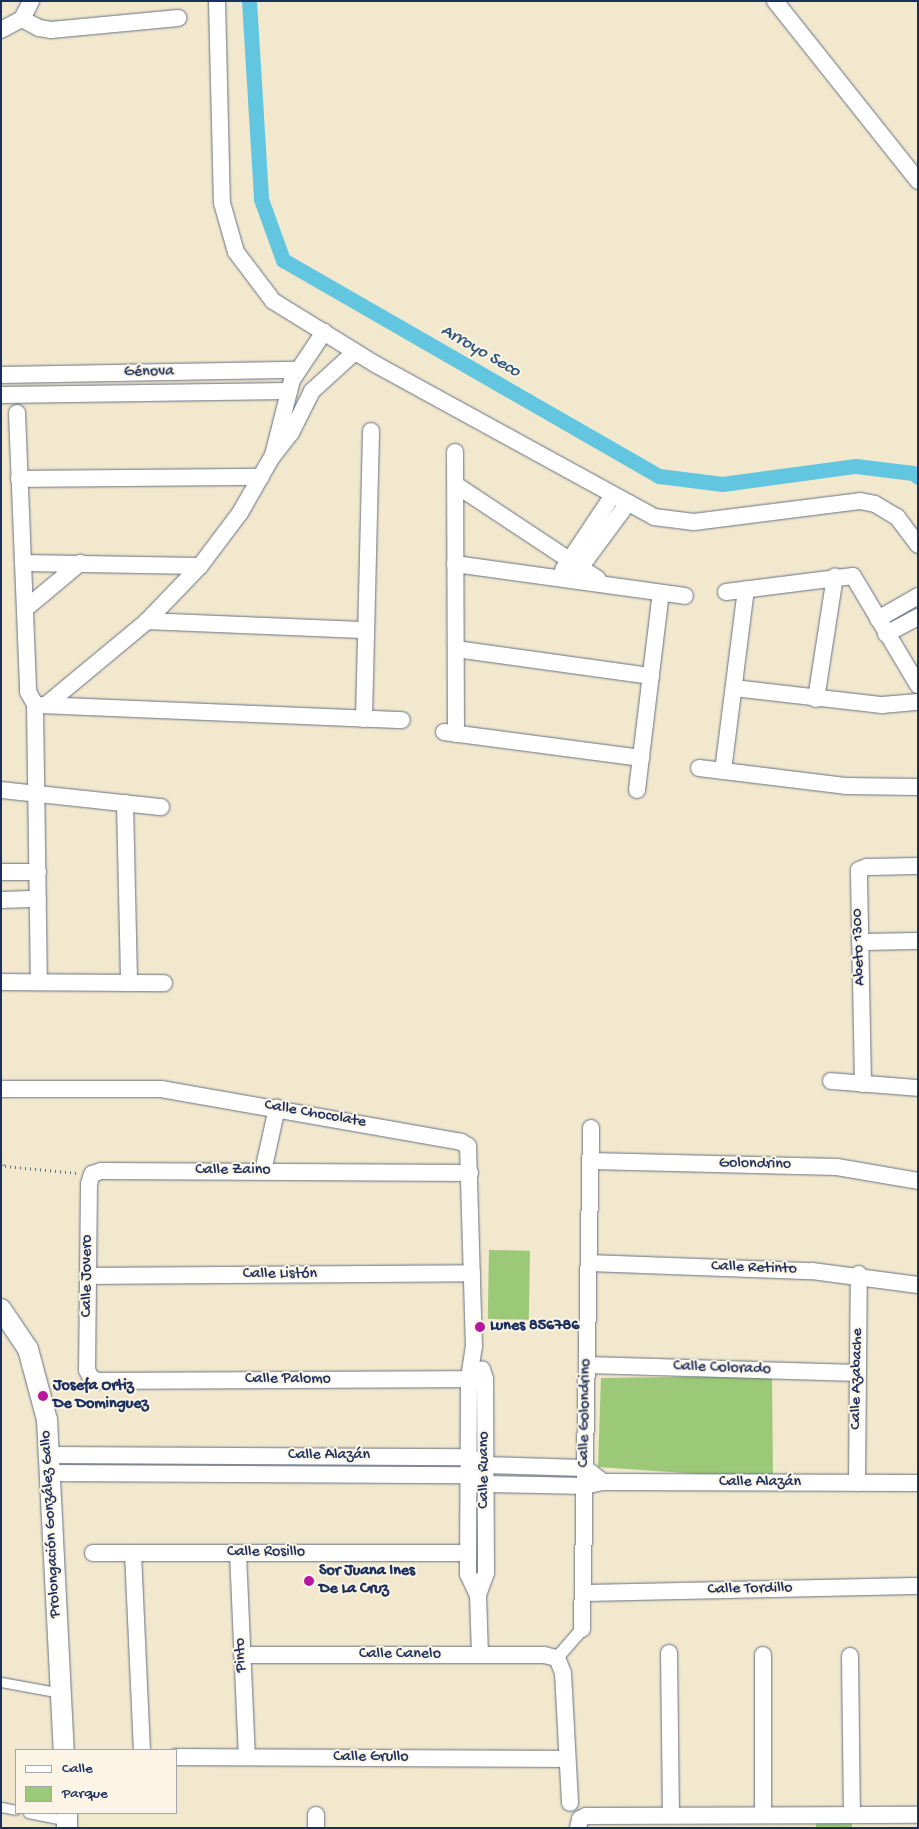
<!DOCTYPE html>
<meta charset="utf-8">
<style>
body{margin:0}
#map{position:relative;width:919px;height:1829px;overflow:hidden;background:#f1e8cd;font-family:"Gochi Hand",sans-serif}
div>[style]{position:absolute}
.green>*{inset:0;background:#9cc977;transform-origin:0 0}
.canal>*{height:15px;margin:-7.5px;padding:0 7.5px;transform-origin:7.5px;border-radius:7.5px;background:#62c6e0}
.path>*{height:2.5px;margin-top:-1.25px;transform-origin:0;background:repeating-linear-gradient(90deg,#667085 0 1px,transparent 0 5px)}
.roads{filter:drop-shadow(0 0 1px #667085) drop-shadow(0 0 1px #667085)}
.service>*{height:9px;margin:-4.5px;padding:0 4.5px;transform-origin:4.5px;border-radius:4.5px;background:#fff}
.pedestrian>*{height:12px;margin:-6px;padding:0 6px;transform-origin:6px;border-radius:6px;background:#fff}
.minor>*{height:16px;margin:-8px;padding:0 8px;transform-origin:8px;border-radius:8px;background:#fff}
.tertiary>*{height:20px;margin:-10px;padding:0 10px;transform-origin:10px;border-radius:10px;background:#fff}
.dots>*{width:14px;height:14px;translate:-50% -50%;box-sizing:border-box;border:2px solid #fcf5e5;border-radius:50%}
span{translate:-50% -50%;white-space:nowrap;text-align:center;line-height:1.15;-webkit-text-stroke:4px #fcf5e5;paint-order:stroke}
.street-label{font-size:16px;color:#1b2f5e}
.poi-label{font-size:16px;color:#1b2f5e;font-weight:700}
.left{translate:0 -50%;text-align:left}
.water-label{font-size:18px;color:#2d557e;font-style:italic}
.frame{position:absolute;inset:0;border:2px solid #1b2f5e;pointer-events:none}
.legend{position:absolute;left:15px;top:1749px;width:162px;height:65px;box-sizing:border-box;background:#fcf5e5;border:1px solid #a2a6af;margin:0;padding:6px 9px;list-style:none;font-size:15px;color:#1b2f5e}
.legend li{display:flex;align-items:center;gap:10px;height:25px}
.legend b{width:25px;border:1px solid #a2a6af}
</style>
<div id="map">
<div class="green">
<div style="left:489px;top:1250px;width:41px;height:69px;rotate:1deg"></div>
<div style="clip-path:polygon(772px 1376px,773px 1479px,598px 1467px,601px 1378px)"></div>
<div style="left:816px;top:1819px;width:36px;height:9px"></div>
</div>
<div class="canal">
<div style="left:249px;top:1px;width:198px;rotate:86.5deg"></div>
<div style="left:261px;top:199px;width:65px;rotate:70.2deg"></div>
<div style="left:283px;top:260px;width:434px;rotate:29.9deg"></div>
<div style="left:659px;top:476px;width:64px;rotate:7.2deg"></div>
<div style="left:722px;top:484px;width:135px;rotate:-7.7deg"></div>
<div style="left:856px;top:466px;width:57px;rotate:7deg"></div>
<div style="left:913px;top:473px;width:6px;rotate:39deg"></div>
</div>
<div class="path">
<div style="left:1px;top:1160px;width:7px;rotate:56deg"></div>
<div style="left:5px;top:1166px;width:73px;rotate:5.5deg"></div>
</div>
<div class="roads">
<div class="service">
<div style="left:1px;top:1682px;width:61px;rotate:10.4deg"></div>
<div style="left:1px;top:1807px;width:15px;rotate:11deg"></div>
<div style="left:28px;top:1813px;width:41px;rotate:11.3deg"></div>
</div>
<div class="pedestrian">
<div style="left:557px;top:1658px;width:38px;rotate:-49deg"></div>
</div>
<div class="minor">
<div style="left:217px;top:1px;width:202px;rotate:88.6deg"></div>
<div style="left:222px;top:203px;width:51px;rotate:74.1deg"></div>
<div style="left:236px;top:252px;width:61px;rotate:52.9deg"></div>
<div style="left:273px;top:301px;width:120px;rotate:31.7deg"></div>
<div style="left:375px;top:364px;width:318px;rotate:28.7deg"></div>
<div style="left:654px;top:517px;width:40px;rotate:7.1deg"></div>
<div style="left:694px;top:522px;width:167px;rotate:-7.2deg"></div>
<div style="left:860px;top:501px;width:15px;rotate:11deg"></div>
<div style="left:875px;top:504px;width:26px;rotate:31deg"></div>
<div style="left:897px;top:517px;width:35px;rotate:53deg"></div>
<div style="left:775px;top:1px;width:230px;rotate:51.5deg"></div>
<div style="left:22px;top:19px;width:19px;rotate:28deg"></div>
<div style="left:39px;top:28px;width:12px;rotate:9deg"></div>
<div style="left:51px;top:30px;width:128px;rotate:-5.4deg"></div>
<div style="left:1px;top:30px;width:24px;rotate:-28deg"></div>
<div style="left:22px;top:19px;width:20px;rotate:-63deg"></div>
<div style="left:1px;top:375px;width:296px;rotate:-1deg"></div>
<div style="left:1px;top:395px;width:288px;rotate:-0.8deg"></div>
<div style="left:17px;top:413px;width:279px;rotate:87.7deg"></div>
<div style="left:28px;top:692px;width:14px;rotate:60deg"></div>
<div style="left:35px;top:704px;width:277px;rotate:89.2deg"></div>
<div style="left:455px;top:452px;width:282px;rotate:89.8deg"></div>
<div style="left:273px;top:455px;width:77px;rotate:-75.8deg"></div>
<div style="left:292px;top:380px;width:58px;rotate:-56.3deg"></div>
<div style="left:19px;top:479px;width:242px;rotate:-0.5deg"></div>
<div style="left:456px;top:485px;width:170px;rotate:33.5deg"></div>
<div style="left:23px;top:563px;width:177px;rotate:1deg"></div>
<div style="left:455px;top:564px;width:232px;rotate:7.9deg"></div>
<div style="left:563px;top:570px;width:90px;rotate:-56.3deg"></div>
<div style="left:574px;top:576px;width:91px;rotate:-53.5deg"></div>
<div style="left:726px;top:592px;width:128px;rotate:-7.2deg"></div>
<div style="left:853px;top:576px;width:127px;rotate:59.2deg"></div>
<div style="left:25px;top:609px;width:72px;rotate:-39.9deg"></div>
<div style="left:878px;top:619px;width:46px;rotate:-29.9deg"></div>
<div style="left:147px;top:621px;width:219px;rotate:2.4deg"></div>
<div style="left:886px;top:634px;width:36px;rotate:-28deg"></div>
<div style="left:456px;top:649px;width:197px;rotate:7.9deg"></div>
<div style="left:734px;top:688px;width:149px;rotate:6.6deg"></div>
<div style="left:882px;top:705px;width:36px;rotate:-5deg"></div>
<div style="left:816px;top:699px;width:124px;rotate:-81.2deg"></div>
<div style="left:42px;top:705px;width:360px;rotate:2.4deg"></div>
<div style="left:46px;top:705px;width:131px;rotate:-39.7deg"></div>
<div style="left:147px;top:621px;width:76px;rotate:-46.1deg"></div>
<div style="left:200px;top:566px;width:66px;rotate:-53deg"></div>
<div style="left:240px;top:513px;width:64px;rotate:-60.3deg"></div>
<div style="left:272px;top:457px;width:31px;rotate:-52deg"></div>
<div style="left:291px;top:433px;width:47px;rotate:-63.4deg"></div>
<div style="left:312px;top:391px;width:58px;rotate:-42.2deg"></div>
<div style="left:364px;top:719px;width:288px;rotate:-88.6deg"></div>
<div style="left:444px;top:732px;width:199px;rotate:7.5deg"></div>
<div style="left:699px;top:768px;width:147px;rotate:7deg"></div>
<div style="left:845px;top:786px;width:73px;rotate:0.8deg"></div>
<div style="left:723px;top:771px;width:183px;rotate:-82.8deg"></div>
<div style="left:1px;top:790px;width:161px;rotate:6.1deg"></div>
<div style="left:637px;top:790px;width:198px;rotate:-83.1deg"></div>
<div style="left:125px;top:803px;width:180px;rotate:88.7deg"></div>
<div style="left:1px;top:872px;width:37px"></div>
<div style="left:1px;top:900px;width:37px;rotate:-2deg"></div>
<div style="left:860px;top:942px;width:58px;rotate:-1deg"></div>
<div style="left:1px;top:982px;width:163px;rotate:0.4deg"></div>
<div style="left:831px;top:1081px;width:87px;rotate:4.6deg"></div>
<div style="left:863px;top:1084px;width:214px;rotate:-91.1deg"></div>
<div style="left:859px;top:870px;width:9px;rotate:-21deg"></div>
<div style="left:867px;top:867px;width:51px;rotate:-1.1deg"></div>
<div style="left:1px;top:1089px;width:160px"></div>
<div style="left:161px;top:1089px;width:305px;rotate:10deg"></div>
<div style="left:461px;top:1142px;width:8px;rotate:30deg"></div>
<div style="left:468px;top:1146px;width:200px;rotate:88.3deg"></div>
<div style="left:474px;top:1346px;width:33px;rotate:99deg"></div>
<div style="left:469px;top:1379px;width:195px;rotate:90.3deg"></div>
<div style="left:468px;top:1574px;width:23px;rotate:65deg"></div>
<div style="left:591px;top:1161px;width:246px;rotate:1.4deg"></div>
<div style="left:837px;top:1167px;width:82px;rotate:9.8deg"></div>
<div style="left:263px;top:1171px;width:65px;rotate:-77.5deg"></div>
<div style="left:470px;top:1173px;width:369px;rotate:-179.7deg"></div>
<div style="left:101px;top:1171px;width:9px;rotate:162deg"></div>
<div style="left:92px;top:1174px;width:10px;rotate:107deg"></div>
<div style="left:89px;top:1184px;width:186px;rotate:90.6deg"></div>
<div style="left:87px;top:1370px;width:9px;rotate:63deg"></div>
<div style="left:91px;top:1378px;width:8px;rotate:23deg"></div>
<div style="left:98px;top:1381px;width:387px;rotate:-0.3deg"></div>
<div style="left:589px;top:1263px;width:223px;rotate:2.1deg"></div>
<div style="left:812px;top:1271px;width:107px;rotate:7.5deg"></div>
<div style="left:88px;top:1276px;width:384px;rotate:-0.4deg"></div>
<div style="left:587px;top:1365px;width:271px;rotate:1.7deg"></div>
<div style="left:49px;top:1455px;width:420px;rotate:0.3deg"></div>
<div style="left:469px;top:1457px;width:18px;rotate:27deg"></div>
<div style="left:485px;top:1465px;width:100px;rotate:1.7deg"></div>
<div style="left:585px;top:1468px;width:23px;rotate:38deg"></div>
<div style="left:50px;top:1473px;width:419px;rotate:0.3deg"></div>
<div style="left:469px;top:1475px;width:18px;rotate:29deg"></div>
<div style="left:485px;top:1484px;width:100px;rotate:1.1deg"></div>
<div style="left:585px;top:1486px;width:18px;rotate:-13deg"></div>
<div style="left:603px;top:1482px;width:315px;rotate:0.2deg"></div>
<div style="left:857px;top:1483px;width:209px;rotate:-89.5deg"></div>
<div style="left:93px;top:1553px;width:375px"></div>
<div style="left:133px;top:1553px;width:197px;rotate:87.4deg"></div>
<div style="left:238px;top:1553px;width:204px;rotate:87.5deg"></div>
<div style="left:583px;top:1593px;width:335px;rotate:-1.2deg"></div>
<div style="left:582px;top:1629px;width:501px;rotate:-88.97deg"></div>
<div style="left:669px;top:1653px;width:161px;rotate:89.3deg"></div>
<div style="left:242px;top:1655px;width:302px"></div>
<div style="left:544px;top:1655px;width:13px;rotate:13deg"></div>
<div style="left:557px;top:1658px;width:16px;rotate:68deg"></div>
<div style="left:563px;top:1673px;width:130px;rotate:86.9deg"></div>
<div style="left:480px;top:1655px;width:60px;rotate:-91.9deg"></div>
<div style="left:478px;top:1595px;width:23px;rotate:-70deg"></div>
<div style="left:486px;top:1573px;width:194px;rotate:-90.3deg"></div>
<div style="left:485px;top:1379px;width:10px;rotate:-107deg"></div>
<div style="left:850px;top:1656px;width:158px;rotate:89.3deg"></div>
<div style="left:176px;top:1757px;width:390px;rotate:0.3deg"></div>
<div style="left:763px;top:1814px;width:159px;rotate:-90deg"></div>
<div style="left:316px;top:1828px;width:13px;rotate:-90deg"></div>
<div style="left:578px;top:1828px;width:9px;rotate:-77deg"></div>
<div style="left:580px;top:1819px;width:7px;rotate:-27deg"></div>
<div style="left:586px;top:1816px;width:332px;rotate:-0.2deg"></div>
</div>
<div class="tertiary">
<div style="left:1px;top:1309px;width:48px;rotate:56deg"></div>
<div style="left:28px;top:1349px;width:73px;rotate:75deg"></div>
<div style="left:47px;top:1420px;width:330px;rotate:87.1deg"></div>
<div style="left:67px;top:1828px;width:15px;rotate:-90deg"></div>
</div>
</div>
<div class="dots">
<div style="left:480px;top:1327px;background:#b5179e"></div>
<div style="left:43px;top:1396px;background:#b5179e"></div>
<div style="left:309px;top:1581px;background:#b5179e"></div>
</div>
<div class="street-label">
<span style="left:149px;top:373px;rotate:-1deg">Génova</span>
<span style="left:860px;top:947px;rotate:-92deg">Abeto 1300</span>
<span style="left:315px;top:1115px;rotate:10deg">Calle Chocolate</span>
<span style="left:755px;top:1165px;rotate:1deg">Golondrino</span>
<span style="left:233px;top:1171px">Calle Zaino</span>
<span style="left:754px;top:1269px;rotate:2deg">Calle Retinto</span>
<span style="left:280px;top:1275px">Calle Listón</span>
<span style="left:88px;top:1276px;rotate:-90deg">Calle Jovero</span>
<span style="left:722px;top:1369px;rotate:2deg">Calle Colorado</span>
<span style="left:858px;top:1379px;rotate:-89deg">Calle Azabache</span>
<span style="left:288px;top:1380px">Calle Palomo</span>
<span style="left:586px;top:1413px;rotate:-89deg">Calle Golondrino</span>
<span style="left:329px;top:1456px">Calle Alazán</span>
<span style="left:485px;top:1470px;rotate:-90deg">Calle Ruano</span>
<span style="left:760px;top:1483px">Calle Alazán</span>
<span style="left:52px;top:1524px;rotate:-93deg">Prolongación González Gallo</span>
<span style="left:266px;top:1553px">Calle Rosillo</span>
<span style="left:750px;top:1590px;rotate:-1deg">Calle Tordillo</span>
<span style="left:242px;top:1655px;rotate:-92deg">Pinto</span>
<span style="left:400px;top:1655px">Calle Canelo</span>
<span style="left:371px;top:1758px">Calle Grullo</span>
</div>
<div class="poi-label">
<span class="left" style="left:490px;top:1327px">Lunes 856786</span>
<span class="left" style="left:53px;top:1396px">Josefa Ortiz<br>De Dominguez</span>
<span class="left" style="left:319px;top:1581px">Sor Juana Ines<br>De La Cruz</span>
</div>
<div class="water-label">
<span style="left:480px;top:352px;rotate:30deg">Arroyo Seco</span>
</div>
<div class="frame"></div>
<ul class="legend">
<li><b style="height:6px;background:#fff"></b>Calle</li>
<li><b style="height:14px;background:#9cc977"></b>Parque</li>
</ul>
</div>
